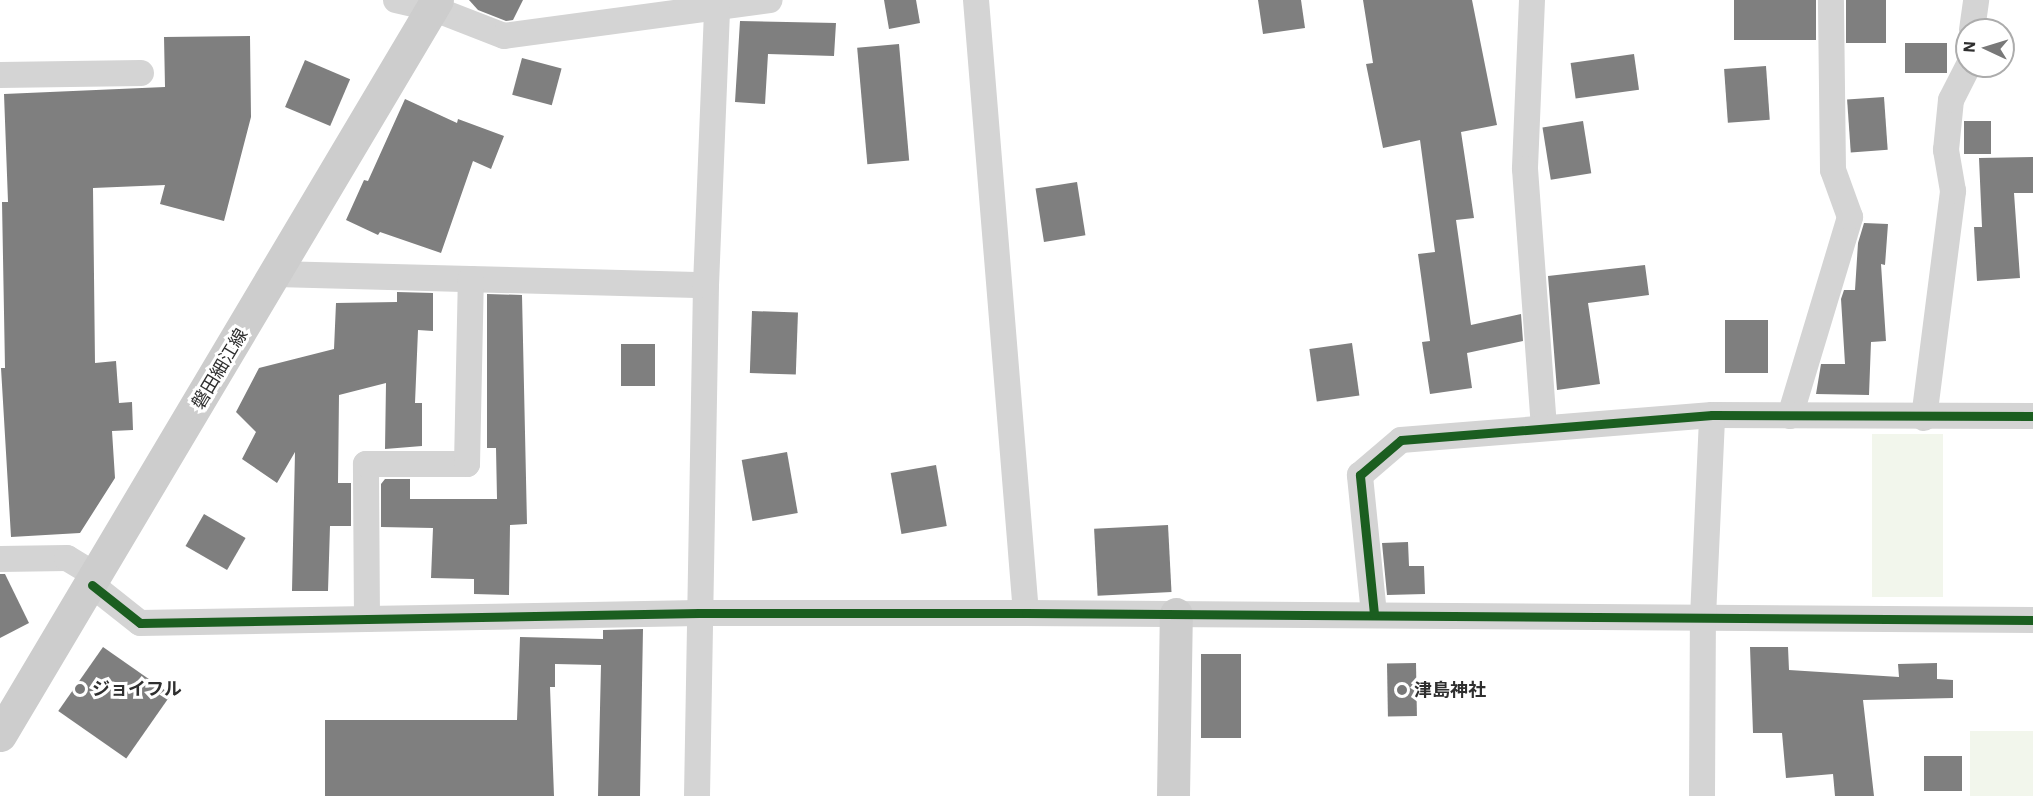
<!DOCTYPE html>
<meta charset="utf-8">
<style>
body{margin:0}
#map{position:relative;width:2033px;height:796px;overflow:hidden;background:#fff;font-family:"IBM Plex Sans","Noto Sans JP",sans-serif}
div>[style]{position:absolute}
.green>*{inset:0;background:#f2f6ec;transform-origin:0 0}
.building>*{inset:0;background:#7f7f7f;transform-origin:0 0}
.street>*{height:26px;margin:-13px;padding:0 13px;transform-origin:13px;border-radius:13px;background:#d4d4d4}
.secondary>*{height:33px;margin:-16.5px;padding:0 16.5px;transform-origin:16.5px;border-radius:16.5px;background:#cdcdcd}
.cycleway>*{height:9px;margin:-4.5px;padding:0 4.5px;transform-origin:4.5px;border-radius:4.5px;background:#1b5e20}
.dots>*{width:16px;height:16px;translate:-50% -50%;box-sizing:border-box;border:3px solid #fff;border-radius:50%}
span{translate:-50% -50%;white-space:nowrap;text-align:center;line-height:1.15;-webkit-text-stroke:6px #fff;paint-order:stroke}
.street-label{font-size:18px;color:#2f2f2f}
.poi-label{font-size:18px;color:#2f2f2f;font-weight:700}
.left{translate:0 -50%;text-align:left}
.north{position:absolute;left:1955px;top:18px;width:60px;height:60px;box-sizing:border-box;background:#fff;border:2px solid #acacac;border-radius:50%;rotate:274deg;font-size:16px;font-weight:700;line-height:24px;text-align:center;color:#2f2f2f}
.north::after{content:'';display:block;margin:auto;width:21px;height:27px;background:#787878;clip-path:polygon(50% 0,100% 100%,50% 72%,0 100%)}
</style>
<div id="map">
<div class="green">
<div style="left:1872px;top:434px;width:71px;height:163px"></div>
<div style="left:2033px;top:731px;width:65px;height:63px;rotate:90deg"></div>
</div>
<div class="building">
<div style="clip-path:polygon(469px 0,523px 0,513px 20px,506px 21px,478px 10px)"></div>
<div style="clip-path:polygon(884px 0,916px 0,920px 23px,889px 29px)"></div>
<div style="clip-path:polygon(1258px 0,1301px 0,1305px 28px,1263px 34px)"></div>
<div style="clip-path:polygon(1363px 0,1472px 0,1497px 125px,1461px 132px,1474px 218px,1456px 220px,1471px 325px,1521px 314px,1523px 341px,1467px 353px,1472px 388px,1430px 394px,1422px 342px,1430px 341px,1418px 254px,1435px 252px,1420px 140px,1383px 148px,1366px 64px,1373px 63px)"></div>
<div style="left:1816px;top:0;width:40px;height:82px;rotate:90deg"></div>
<div style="left:1846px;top:0;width:40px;height:43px"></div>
<div style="clip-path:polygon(740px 21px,836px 23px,834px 56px,768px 54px,765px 104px,735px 102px)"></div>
<div style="clip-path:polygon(250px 36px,251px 117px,224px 221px,160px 204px,165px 185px,93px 188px,95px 363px,116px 361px,119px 403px,132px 402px,133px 430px,112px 431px,115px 478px,80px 533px,11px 537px,1px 368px,5px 368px,2px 202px,8px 202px,4px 94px,165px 87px,164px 37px)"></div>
<div style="left:1905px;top:43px;width:42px;height:30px"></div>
<div style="left:899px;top:44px;width:117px;height:42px;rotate:85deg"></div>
<div style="left:1634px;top:54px;width:36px;height:64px;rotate:82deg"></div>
<div style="left:522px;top:58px;width:41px;height:38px;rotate:15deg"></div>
<div style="left:305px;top:60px;width:49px;height:51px;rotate:23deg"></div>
<div style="left:1766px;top:66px;width:54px;height:42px;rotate:86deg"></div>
<div style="left:1884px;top:97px;width:53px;height:37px;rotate:86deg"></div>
<div style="clip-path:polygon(405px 99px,457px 123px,458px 119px,504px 136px,491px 169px,473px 161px,441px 253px,380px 232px,378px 235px,346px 220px,364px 180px,368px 181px)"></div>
<div style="left:1583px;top:121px;width:53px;height:41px;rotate:81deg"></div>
<div style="left:1964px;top:121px;width:27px;height:33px"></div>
<div style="clip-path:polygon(2033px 157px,2033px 193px,2014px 193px,2020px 278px,1977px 281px,1974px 227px,1982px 227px,1979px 158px)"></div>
<div style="left:1077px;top:182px;width:54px;height:42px;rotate:81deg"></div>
<div style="clip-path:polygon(1864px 223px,1888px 224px,1885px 265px,1881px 264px,1886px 341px,1871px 342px,1869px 395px,1816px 394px,1821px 364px,1845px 364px,1841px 299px,1844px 290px,1855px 290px,1858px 243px)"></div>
<div style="clip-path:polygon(1645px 265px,1649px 295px,1588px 303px,1600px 384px,1557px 390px,1548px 276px)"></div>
<div style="clip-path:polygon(397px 292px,433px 293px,433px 331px,418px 330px,415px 403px,422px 403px,422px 446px,385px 449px,386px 383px,339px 395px,338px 483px,351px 483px,351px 526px,330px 526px,328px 591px,292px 591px,295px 452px,277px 483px,242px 459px,256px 432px,236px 412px,259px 368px,334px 349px,336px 303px,397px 302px)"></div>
<div style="clip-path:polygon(487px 294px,522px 295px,527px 524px,510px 525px,509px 595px,474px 594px,474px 579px,431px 578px,433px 528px,381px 527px,381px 484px,385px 479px,410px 479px,410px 499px,497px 499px,496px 448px,487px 448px)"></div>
<div style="left:752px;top:311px;width:46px;height:62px;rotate:2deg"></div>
<div style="left:1725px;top:320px;width:43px;height:53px"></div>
<div style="left:1352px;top:343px;width:53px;height:43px;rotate:82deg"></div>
<div style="left:621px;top:344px;width:34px;height:42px"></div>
<div style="left:787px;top:452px;width:62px;height:46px;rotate:80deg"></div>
<div style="left:936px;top:465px;width:62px;height:46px;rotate:80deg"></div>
<div style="left:204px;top:514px;width:48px;height:37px;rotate:30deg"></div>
<div style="left:1168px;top:525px;width:67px;height:74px;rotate:87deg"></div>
<div style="clip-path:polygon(1408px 542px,1409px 566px,1424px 566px,1425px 594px,1387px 595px,1382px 543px)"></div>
<div style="clip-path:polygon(0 574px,5px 574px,29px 623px,0 638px)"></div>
<div style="clip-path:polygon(643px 629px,640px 796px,598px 796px,601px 665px,555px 664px,555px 687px,550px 687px,554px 796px,325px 796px,325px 720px,517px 720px,520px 637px,603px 639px,603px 630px)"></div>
<div style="left:103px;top:647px;width:83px;height:78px;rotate:35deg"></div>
<div style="clip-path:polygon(1750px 647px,1788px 647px,1789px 670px,1899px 677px,1898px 664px,1937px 663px,1937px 679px,1953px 680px,1953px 698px,1863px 700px,1874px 796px,1835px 796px,1833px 774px,1786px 778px,1782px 733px,1753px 733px)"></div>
<div style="left:1201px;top:654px;width:40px;height:84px"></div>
<div style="left:1416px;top:663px;width:53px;height:29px;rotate:89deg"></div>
<div style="left:1924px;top:756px;width:38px;height:35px"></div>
</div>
<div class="street">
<div style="left:396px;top:0;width:37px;rotate:13deg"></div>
<div style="left:432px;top:8px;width:77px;rotate:21.3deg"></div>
<div style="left:504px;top:36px;width:268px;rotate:-7.7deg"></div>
<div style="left:976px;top:0;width:615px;rotate:85.34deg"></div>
<div style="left:1532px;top:0;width:169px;rotate:92.4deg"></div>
<div style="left:1525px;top:169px;width:258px;rotate:85.8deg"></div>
<div style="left:1972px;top:30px;width:30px;rotate:-82deg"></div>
<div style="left:0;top:75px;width:141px;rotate:-0.8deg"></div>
<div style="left:276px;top:274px;width:430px;rotate:1.5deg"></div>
<div style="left:1790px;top:416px;width:208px;rotate:-73.2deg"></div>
<div style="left:1850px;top:217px;width:50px;rotate:-109.9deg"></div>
<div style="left:1833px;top:170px;width:170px;rotate:-90.7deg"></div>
<div style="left:1924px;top:418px;width:229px;rotate:-82.7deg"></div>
<div style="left:1953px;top:191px;width:42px;rotate:-99.7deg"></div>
<div style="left:1946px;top:150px;width:50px;rotate:-84.3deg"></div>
<div style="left:1951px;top:100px;width:38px;rotate:-63deg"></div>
<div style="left:0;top:559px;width:67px;rotate:-0.9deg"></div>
<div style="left:67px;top:558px;width:35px;rotate:31deg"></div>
<div style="left:92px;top:585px;width:61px;rotate:38.4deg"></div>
<div style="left:140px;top:623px;width:559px;rotate:-1.02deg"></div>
<div style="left:699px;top:613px;width:327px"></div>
<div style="left:1026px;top:613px;width:1007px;rotate:0.4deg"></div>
<div style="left:1374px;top:614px;width:140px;rotate:-95.8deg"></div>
<div style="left:1360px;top:475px;width:54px;rotate:-40.5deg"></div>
<div style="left:1401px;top:440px;width:312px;rotate:-4.6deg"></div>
<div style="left:1712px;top:415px;width:321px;rotate:0.2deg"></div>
<div style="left:367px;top:619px;width:155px;rotate:-90.4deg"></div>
<div style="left:366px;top:464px;width:101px"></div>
<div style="left:467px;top:464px;width:185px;rotate:-88.8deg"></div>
<div style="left:697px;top:796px;width:511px;rotate:-88.99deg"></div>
<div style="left:706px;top:285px;width:276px;rotate:-87.7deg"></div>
<div style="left:1702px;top:796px;width:179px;rotate:-89.7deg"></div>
<div style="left:1703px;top:617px;width:202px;rotate:-87.4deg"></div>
</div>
<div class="secondary">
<div style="left:0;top:735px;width:855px;rotate:-59.27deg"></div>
<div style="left:1173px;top:796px;width:182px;rotate:-89.1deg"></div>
</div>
<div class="cycleway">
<div style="left:92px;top:585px;width:61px;rotate:38.4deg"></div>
<div style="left:140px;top:623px;width:559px;rotate:-1.02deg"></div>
<div style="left:699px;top:613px;width:327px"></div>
<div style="left:1026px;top:613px;width:1007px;rotate:0.4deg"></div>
<div style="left:1374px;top:614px;width:140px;rotate:-95.8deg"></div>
<div style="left:1360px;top:475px;width:54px;rotate:-40.5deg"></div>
<div style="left:1401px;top:440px;width:312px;rotate:-4.6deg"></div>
<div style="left:1712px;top:415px;width:321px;rotate:0.2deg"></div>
</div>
<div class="dots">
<div style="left:80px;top:689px;background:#787878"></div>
<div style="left:1402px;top:690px;background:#787878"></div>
</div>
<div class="street-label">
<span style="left:220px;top:369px;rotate:-59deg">磐田細江線</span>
</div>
<div class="poi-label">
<span class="left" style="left:92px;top:689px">ジョイフル</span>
<span class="left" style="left:1414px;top:690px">津島神社</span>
</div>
<div class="north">N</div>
</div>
